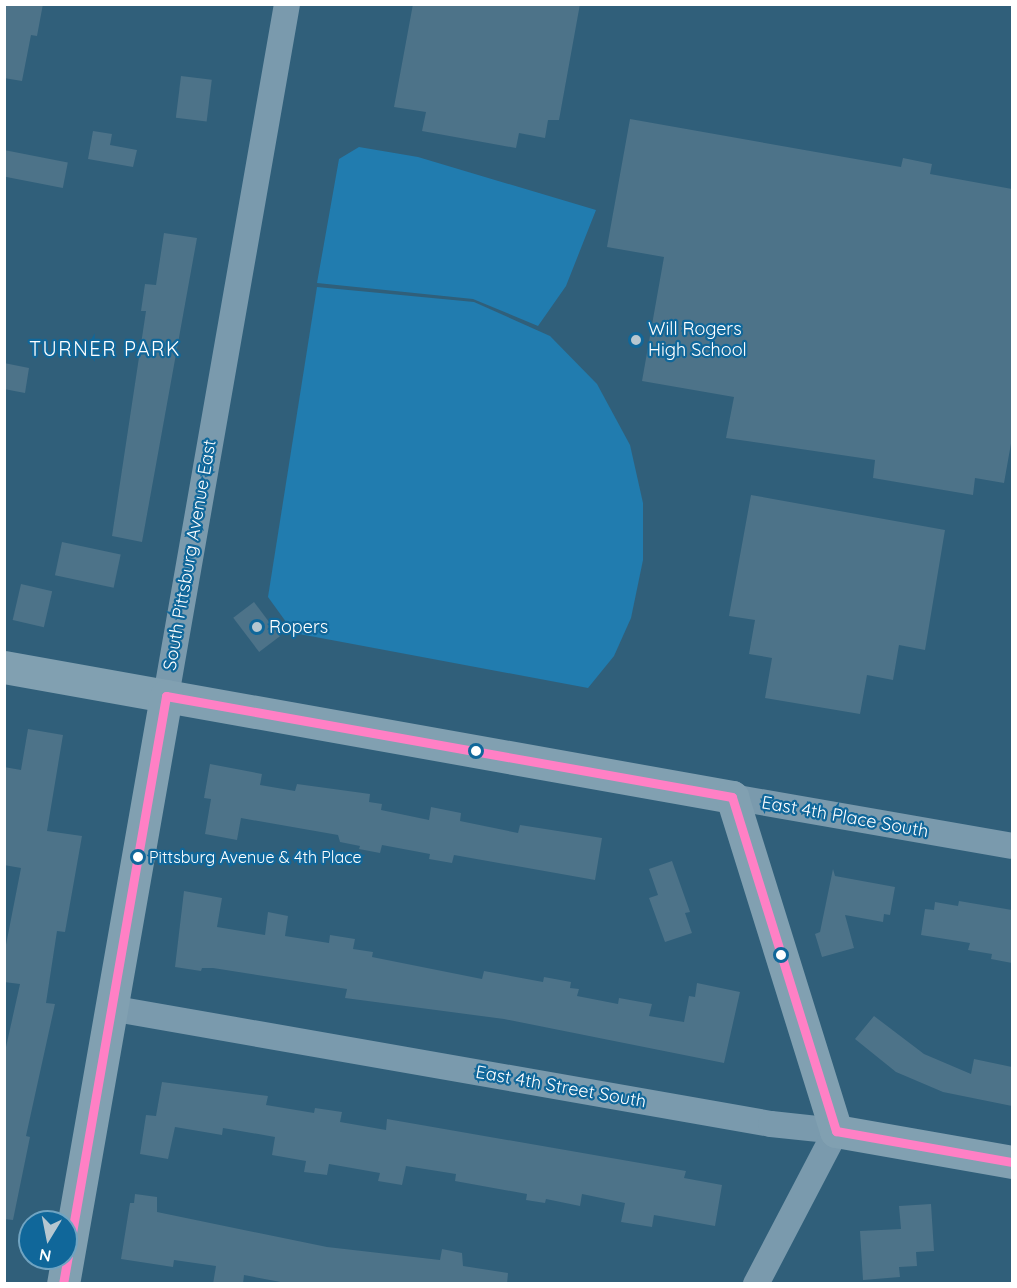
<!DOCTYPE html>
<style>
body{margin:0}
#map{position:relative;width:1017px;height:1288px;overflow:hidden;background:#305f7a;font-family:Quicksand,sans-serif}
div>[style]{position:absolute}
.green>*{inset:0;background:#217caf}
.building>*{inset:0;background:#4d7389;transform-origin:0 0}
.street>*{height:26px;margin:-13px;padding:0 13px;transform-origin:13px;border-radius:13px;background:#7a9aad}
.secondary>*{height:33px;margin:-16.5px;padding:0 16.5px;transform-origin:16.5px;border-radius:16.5px;background:#81a0b1}
.bus-1>*{height:9px;margin:-4.5px;padding:0 4.5px;transform-origin:4.5px;border-radius:4.5px;background:#ff80c5}
.dots>*{width:16px;height:16px;translate:-50% -50%;box-sizing:border-box;border:3px solid #10679a;border-radius:50%}
span{translate:-50% -50%;white-space:nowrap;text-align:center;line-height:1.15;-webkit-text-stroke:4.5px #10679a;paint-order:stroke}
.bus-label{font-size:16px;color:#fff}
.left{translate:0 -50%;text-align:left}
.poi-label{font-size:18px;color:#fff}
.street-label{font-size:18px;color:#fff}
.neighbourhood-label{font-size:20px;color:#fff;letter-spacing:1.5px}
.frame{position:absolute;inset:0;border:6px solid #fff;pointer-events:none}
.north{position:absolute;left:18px;top:1210px;width:60px;height:60px;box-sizing:border-box;background:#10679a;border:2px solid #70a4c2;border-radius:50%;rotate:190deg;font-size:16px;font-weight:700;line-height:24px;text-align:center;color:#fff}
.north::after{content:'';display:block;margin:auto;width:21px;height:27px;background:#b7c7d0;clip-path:polygon(50% 0,100% 100%,50% 72%,0 100%)}
</style>
<div id="map">
<div class="green">
<div style="clip-path:polygon(359px 147px,418px 157px,596px 210px,566px 286px,538px 326px,473px 299px,317px 283px,339px 159px)"></div>
<div style="clip-path:polygon(317px 287px,474px 302px,550px 336px,597px 384px,630px 445px,643px 503px,643px 560px,631px 618px,614px 656px,588px 688px,294px 633px,268px 597px)"></div>
</div>
<div class="building">
<div style="clip-path:polygon(4px 4px,43px 4px,37px 36px,31px 35px,22px 81px,4px 78px)"></div>
<div style="clip-path:polygon(413px 4px,580px 4px,559px 120px,548px 120px,545px 138px,519px 133px,516px 148px,422px 131px,426px 112px,394px 107px)"></div>
<div style="left:181px;top:76px;width:31px;height:42px;rotate:7deg"></div>
<div style="clip-path:polygon(630px 119px,901px 167px,903px 158px,932px 164px,930px 174px,1012px 189px,1012px 438px,1004px 483px,975px 478px,973px 495px,873px 478px,875px 460px,726px 438px,734px 397px,642px 381px,664px 257px,607px 247px)"></div>
<div style="clip-path:polygon(93px 131px,112px 134px,110px 145px,137px 150px,133px 167px,88px 159px)"></div>
<div style="left:4px;top:150px;width:65px;height:26px;rotate:11deg"></div>
<div style="clip-path:polygon(164px 233px,197px 238px,142px 542px,112px 536px,146px 311px,141px 311px,145px 284px,156px 285px)"></div>
<div style="clip-path:polygon(4px 363px,29px 368px,25px 393px,4px 389px)"></div>
<div style="clip-path:polygon(751px 495px,945px 530px,925px 650px,899px 645px,893px 680px,867px 675px,860px 714px,765px 698px,772px 658px,749px 654px,755px 620px,729px 616px)"></div>
<div style="left:62px;top:542px;width:60px;height:34px;rotate:12deg"></div>
<div style="left:21px;top:584px;width:32px;height:37px;rotate:13deg"></div>
<div style="left:254px;top:602px;width:43px;height:26px;rotate:53deg"></div>
<div style="clip-path:polygon(28px 729px,63px 735px,47px 831px,82px 836px,65px 932px,57px 931px,46px 1003px,55px 1004px,26px 1136px,30px 1137px,13px 1220px,4px 1219px,4px 1056px,20px 984px,4px 982px,4px 955px,21px 868px,4px 865px,4px 767px,21px 770px)"></div>
<div style="clip-path:polygon(210px 764px,262px 774px,260px 785px,295px 791px,297px 784px,370px 794px,369px 802px,382px 804px,381px 810px,429px 820px,431px 807px,461px 813px,460px 821px,518px 833px,520px 825px,602px 838px,595px 880px,454px 855px,452px 863px,429px 859px,430px 854px,382px 845px,380px 853px,359px 849px,360px 846px,340px 842px,338px 835px,241px 818px,237px 840px,205px 834px,211px 799px,204px 798px)"></div>
<div style="clip-path:polygon(672px 861px,690px 912px,685px 913px,692px 933px,665px 942px,649px 898px,658px 895px,649px 869px)"></div>
<div style="clip-path:polygon(833px 869px,835px 876px,895px 887px,890px 915px,884px 914px,883px 922px,845px 915px,854px 948px,822px 957px,815px 934px,820px 932px)"></div>
<div style="clip-path:polygon(184px 891px,222px 898px,217px 927px,265px 935px,268px 912px,288px 916px,285px 936px,329px 943px,330px 935px,355px 939px,353px 949px,373px 952px,372px 957px,482px 979px,484px 971px,543px 982px,544px 977px,571px 982px,570px 988px,579px 989px,577px 996px,618px 1004px,619px 998px,652px 1004px,649px 1016px,684px 1022px,689px 996px,695px 997px,697px 983px,740px 992px,724px 1063px,504px 1019px,345px 998px,347px 989px,213px 968px,202px 968px,201px 971px,175px 967px)"></div>
<div style="clip-path:polygon(959px 901px,1012px 910px,1012px 963px,991px 959px,992px 954px,968px 950px,970px 943px,921px 935px,925px 909px,934px 910px,935px 902px,958px 906px)"></div>
<div style="clip-path:polygon(874px 1016px,924px 1054px,971px 1074px,974px 1059px,1012px 1067px,1012px 1106px,943px 1092px,896px 1072px,855px 1039px)"></div>
<div style="clip-path:polygon(162px 1082px,268px 1096px,266px 1105px,314px 1113px,315px 1108px,342px 1112px,340px 1122px,386px 1130px,387px 1119px,686px 1171px,684px 1178px,722px 1185px,715px 1226px,654px 1215px,652px 1227px,621px 1222px,625px 1203px,582px 1194px,580px 1206px,546px 1199px,545px 1203px,526px 1200px,527px 1194px,455px 1181px,456px 1174px,406px 1166px,402px 1185px,378px 1181px,380px 1173px,329px 1164px,327px 1175px,304px 1172px,306px 1161px,272px 1155px,275px 1137px,223px 1128px,222px 1135px,175px 1127px,168px 1159px,140px 1154px,146px 1115px,156px 1116px)"></div>
<div style="clip-path:polygon(135px 1194px,157px 1197px,157px 1212px,327px 1247px,440px 1260px,442px 1249px,462px 1253px,463px 1266px,508px 1273px,507px 1284px,291px 1284px,244px 1275px,243px 1284px,213px 1284px,216px 1266px,174px 1260px,173px 1267px,121px 1259px,130px 1203px,134px 1203px)"></div>
<div style="clip-path:polygon(931px 1204px,934px 1251px,916px 1252px,917px 1266px,899px 1267px,900px 1277px,863px 1280px,860px 1231px,901px 1229px,899px 1206px)"></div>
</div>
<div class="street">
<div style="left:166px;top:696px;width:702px;rotate:-80.08deg"></div>
<div style="left:732px;top:797px;width:284px;rotate:9.9deg"></div>
<div style="left:110px;top:1008px;width:671px;rotate:9.95deg"></div>
<div style="left:771px;top:1124px;width:65px;rotate:6.1deg"></div>
<div style="left:836px;top:1131px;width:173px;rotate:117.6deg"></div>
</div>
<div class="secondary">
<div style="left:4px;top:667px;width:740px;rotate:10.12deg"></div>
<div style="left:732px;top:797px;width:350px;rotate:72.7deg"></div>
<div style="left:836px;top:1131px;width:179px;rotate:10deg"></div>
<div style="left:63px;top:1284px;width:597px;rotate:-80.06deg"></div>
</div>
<div class="bus-1">
<div style="left:63px;top:1284px;width:597px;rotate:-80.06deg"></div>
<div style="left:166px;top:696px;width:575px;rotate:10.12deg"></div>
<div style="left:732px;top:797px;width:350px;rotate:72.7deg"></div>
<div style="left:836px;top:1131px;width:179px;rotate:10deg"></div>
</div>
<div class="dots">
<div style="left:636px;top:340px;background:#b7c7d0"></div>
<div style="left:257px;top:627px;background:#b7c7d0"></div>
<div style="left:476px;top:751px;background:#fff"></div>
<div style="left:138px;top:857px;background:#fff"></div>
<div style="left:781px;top:955px;background:#fff"></div>
</div>
<div class="bus-label">
<span class="left" style="left:149px;top:857px">Pittsburg Avenue &amp; 4th Place</span>
</div>
<div class="poi-label">
<span class="left" style="left:648px;top:340px">Will Rogers<br>High School</span>
<span class="left" style="left:269px;top:627px">Ropers</span>
</div>
<div class="street-label">
<span style="left:190px;top:555px;rotate:-80deg">South Pittsburg Avenue East</span>
<span style="left:845px;top:817px;rotate:10deg">East 4th Place South</span>
<span style="left:561px;top:1087px;rotate:10deg">East 4th Street South</span>
</div>
<div class="neighbourhood-label">
<span style="left:105px;top:348px">TURNER PARK</span>
</div>
<div class="frame"></div>
<div class="north">N</div>
</div>
